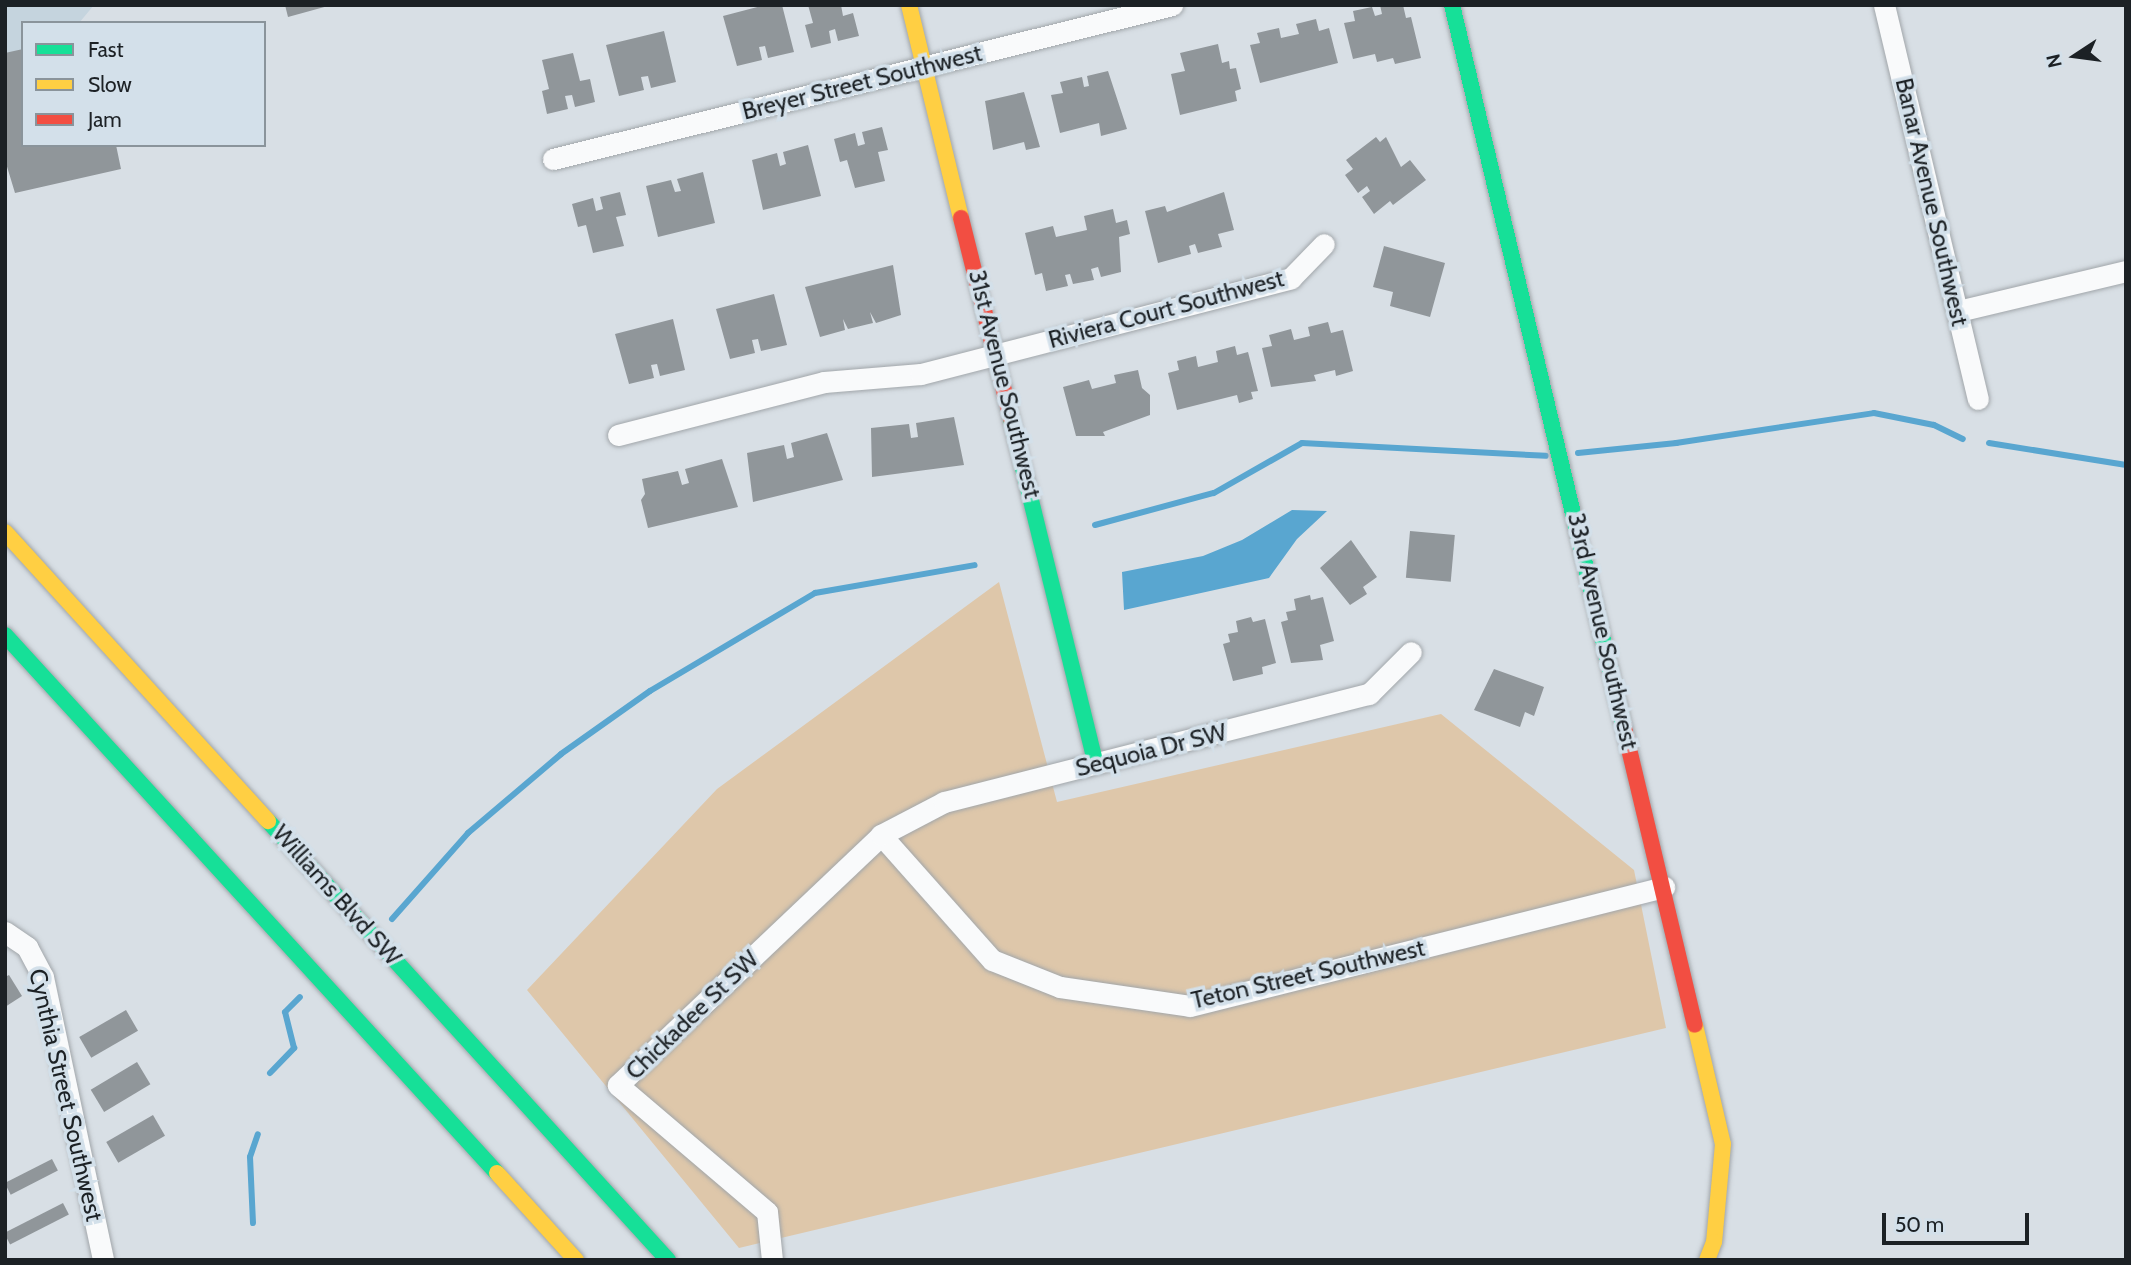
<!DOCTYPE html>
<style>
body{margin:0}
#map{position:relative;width:2131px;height:1265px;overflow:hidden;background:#d8dfe5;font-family:Cabin,sans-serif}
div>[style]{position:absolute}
.built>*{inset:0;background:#c5d4de}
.green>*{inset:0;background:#dec7aa}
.water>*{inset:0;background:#59a6d0}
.stream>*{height:6px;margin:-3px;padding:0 3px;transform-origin:3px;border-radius:3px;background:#59a6d0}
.building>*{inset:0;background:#90969a;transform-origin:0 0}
.roads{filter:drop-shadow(0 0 2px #a1a6aa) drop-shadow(0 0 2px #a1a6aa)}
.street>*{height:21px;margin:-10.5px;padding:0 10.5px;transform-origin:10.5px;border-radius:10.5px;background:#f9fafb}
.fast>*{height:16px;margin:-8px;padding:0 8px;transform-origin:8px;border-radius:8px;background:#16e098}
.slow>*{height:16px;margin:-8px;padding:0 8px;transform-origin:8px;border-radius:8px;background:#ffcf43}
.jam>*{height:16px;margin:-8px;padding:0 8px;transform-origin:8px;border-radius:8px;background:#f24e42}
span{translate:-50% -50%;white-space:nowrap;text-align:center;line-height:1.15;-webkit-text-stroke:7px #d3e0ea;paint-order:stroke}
.street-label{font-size:24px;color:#1c2125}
.frame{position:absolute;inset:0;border:7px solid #1c2125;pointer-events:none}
.legend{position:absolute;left:21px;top:21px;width:245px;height:126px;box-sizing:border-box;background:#d3e0ea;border:2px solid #8a949b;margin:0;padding:9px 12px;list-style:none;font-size:21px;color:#1c2125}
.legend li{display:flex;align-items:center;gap:14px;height:35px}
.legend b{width:35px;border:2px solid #8a949b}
.north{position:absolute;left:2040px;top:21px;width:70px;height:70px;-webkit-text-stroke:5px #d3e0ea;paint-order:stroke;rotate:257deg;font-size:19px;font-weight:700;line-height:28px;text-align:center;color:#1c2125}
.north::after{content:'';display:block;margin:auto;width:24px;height:32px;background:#1c2125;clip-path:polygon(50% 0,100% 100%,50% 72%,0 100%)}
.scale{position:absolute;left:1882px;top:1213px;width:147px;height:32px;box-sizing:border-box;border:4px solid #1c2125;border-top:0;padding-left:9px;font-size:21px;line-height:24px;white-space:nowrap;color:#1c2125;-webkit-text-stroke:5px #d3e0ea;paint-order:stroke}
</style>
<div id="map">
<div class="built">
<div style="clip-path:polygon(5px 5px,94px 5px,79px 23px,23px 23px,23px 85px,5px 105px)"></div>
</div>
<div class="green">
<div style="clip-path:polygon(999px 582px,1057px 802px,1441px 714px,1634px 870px,1666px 1028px,739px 1248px,527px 990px,717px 789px)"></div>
</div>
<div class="water">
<div style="clip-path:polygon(1292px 510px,1327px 511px,1297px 539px,1269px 578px,1124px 610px,1122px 572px,1203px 556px,1242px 540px)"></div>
</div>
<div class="stream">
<div style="left:1989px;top:443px;width:139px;rotate:9.1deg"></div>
<div style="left:1578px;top:453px;width:99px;rotate:-5.8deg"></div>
<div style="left:1676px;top:443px;width:200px;rotate:-8.6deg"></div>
<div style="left:1874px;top:413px;width:61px;rotate:11.3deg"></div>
<div style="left:1934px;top:425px;width:32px;rotate:26deg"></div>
<div style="left:1095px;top:525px;width:123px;rotate:-15.1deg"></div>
<div style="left:1214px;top:493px;width:101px;rotate:-29.6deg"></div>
<div style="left:1302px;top:443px;width:244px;rotate:3deg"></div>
<div style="left:392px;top:919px;width:115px;rotate:-48.5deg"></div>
<div style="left:468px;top:833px;width:122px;rotate:-40.3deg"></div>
<div style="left:561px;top:754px;width:109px;rotate:-35.3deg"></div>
<div style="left:650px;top:691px;width:192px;rotate:-30.7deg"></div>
<div style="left:815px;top:593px;width:162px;rotate:-9.9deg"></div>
<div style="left:270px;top:1073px;width:35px;rotate:-46deg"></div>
<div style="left:294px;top:1048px;width:37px;rotate:-104deg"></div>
<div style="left:285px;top:1012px;width:21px;rotate:-45deg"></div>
<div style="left:253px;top:1223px;width:66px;rotate:-92.6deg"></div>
<div style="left:250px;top:1157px;width:24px;rotate:-71deg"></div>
</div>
<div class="building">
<div style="clip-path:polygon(285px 5px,328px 5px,328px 6px,288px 17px)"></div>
<div style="clip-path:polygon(765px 5px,782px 5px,794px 52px,768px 58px,765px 46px,759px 47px,762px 60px,737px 66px,723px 16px)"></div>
<div style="clip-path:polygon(808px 5px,841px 5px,843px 16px,853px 13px,859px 36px,838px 41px,835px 29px,829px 31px,831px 43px,811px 48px,805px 25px,813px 23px)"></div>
<div style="clip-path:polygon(1380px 5px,1403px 5px,1406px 18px,1411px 17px,1421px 58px,1395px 64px,1393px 58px,1377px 62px,1375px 54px,1353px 59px,1344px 23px,1355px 21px,1353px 11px,1372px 7px,1375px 16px,1382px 14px)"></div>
<div style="clip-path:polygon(1316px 19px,1319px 31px,1329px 28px,1338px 63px,1260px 83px,1250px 45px,1260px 43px,1257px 33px,1279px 28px,1281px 38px,1299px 34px,1296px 24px)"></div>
<div style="clip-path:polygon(664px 31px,676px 82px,651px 88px,648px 76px,641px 77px,644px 90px,619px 96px,606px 45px)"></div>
<div style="clip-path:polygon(1218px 44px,1222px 63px,1229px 61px,1230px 69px,1236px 68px,1241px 89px,1235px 91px,1237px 101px,1180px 115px,1171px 74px,1185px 71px,1180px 53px)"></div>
<div style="clip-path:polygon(23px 49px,23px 145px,116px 145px,121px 169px,15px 193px,5px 160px,5px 53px)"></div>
<div style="clip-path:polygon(573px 53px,580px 81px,590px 79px,595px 102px,575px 107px,572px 95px,565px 96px,568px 109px,547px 114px,542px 91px,549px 89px,542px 60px)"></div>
<div style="clip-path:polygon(1108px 71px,1127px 129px,1101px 136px,1099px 123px,1060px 133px,1051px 95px,1063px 93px,1060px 82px,1082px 77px,1084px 87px,1089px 86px,1087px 76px)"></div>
<div style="clip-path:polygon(1024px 92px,1040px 147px,1026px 150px,1024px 142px,993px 150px,985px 101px)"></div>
<div style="clip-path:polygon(882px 127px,888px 150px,878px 152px,885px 181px,855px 188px,847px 160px,840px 162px,834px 139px,855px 133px,858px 146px,865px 144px,862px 132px)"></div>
<div style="clip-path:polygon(1376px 137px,1380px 142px,1386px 137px,1401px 167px,1410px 160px,1426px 180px,1393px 205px,1390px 201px,1374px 214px,1362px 197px,1370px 191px,1367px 186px,1358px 193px,1345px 175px,1353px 169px,1346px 160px)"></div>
<div style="clip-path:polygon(808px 145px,821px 196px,763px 210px,752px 160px,777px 153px,780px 166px,786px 164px,783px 152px)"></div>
<div style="clip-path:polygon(703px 172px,715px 223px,658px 237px,646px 186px,671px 180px,675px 192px,681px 191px,677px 179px)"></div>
<div style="clip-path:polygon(620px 192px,626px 215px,616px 217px,624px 246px,593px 253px,586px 225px,578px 227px,572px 204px,593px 198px,596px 211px,603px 209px,600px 197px)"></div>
<div style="clip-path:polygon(1224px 192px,1234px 230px,1218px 234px,1222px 247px,1198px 253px,1195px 244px,1189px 246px,1191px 254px,1158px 263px,1145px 211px,1165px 206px,1167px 212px)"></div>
<div style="clip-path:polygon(1113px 209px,1116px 223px,1127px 220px,1130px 234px,1119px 237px,1121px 272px,1101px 277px,1098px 267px,1091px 269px,1094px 280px,1073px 284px,1070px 274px,1065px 275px,1068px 286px,1046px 291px,1042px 273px,1035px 275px,1025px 233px,1053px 226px,1056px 237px,1087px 230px,1084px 216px)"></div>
<div style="clip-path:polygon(1384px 246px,1445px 263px,1430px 317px,1390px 306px,1393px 292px,1373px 287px)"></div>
<div style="clip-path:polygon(893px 265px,901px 315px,876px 323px,870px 312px,873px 323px,848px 329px,843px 319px,845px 330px,820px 337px,805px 287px)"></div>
<div style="clip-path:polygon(774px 294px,787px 345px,761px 351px,758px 339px,752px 340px,755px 353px,730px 359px,716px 309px)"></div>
<div style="clip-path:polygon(673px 319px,685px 370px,660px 376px,657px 364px,651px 365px,654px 378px,629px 384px,615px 334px)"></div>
<div style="clip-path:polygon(1328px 322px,1331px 333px,1343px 330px,1353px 371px,1336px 376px,1335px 370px,1314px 375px,1316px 381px,1271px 387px,1262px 348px,1272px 346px,1269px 335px,1291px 329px,1294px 340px,1310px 336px,1308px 327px)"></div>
<div style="clip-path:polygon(1235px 346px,1237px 355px,1248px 352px,1258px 391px,1251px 392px,1253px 399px,1239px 403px,1237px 395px,1177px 410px,1168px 373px,1179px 370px,1177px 361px,1196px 356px,1198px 367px,1218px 362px,1216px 351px)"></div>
<div style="clip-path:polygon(1138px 370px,1142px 388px,1150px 395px,1150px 415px,1103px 432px,1105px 436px,1076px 436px,1063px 387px,1089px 380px,1092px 389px,1116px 383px,1114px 375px)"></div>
<div style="clip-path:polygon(954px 417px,964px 465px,872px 477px,871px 428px,909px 424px,911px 438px,918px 437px,916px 423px)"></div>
<div style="clip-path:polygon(827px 433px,843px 480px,753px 502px,747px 453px,784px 445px,787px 459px,794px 457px,791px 443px)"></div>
<div style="clip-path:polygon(722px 459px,738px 507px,648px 528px,641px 500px,645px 494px,642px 479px,678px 471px,682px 485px,689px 483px,685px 469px)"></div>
<div style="left:1410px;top:531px;width:45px;height:47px;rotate:5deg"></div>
<div style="clip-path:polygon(1351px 540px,1377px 577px,1363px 587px,1367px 594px,1350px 605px,1320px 568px)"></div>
<div style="clip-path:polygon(1310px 595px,1311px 600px,1323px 597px,1334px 641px,1320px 645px,1323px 660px,1291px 663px,1281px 622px,1288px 620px,1286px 612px,1296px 610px,1294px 599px)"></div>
<div style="clip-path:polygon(1251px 617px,1253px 622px,1265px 619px,1276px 663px,1262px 667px,1263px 674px,1233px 681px,1223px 644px,1230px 642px,1228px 634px,1238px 632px,1236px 621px)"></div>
<div style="clip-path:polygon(1494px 669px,1544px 687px,1534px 716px,1525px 712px,1520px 727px,1474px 710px)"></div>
<div style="clip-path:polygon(9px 975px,22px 996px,5px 1007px,5px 977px)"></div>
<div style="left:126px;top:1010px;width:24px;height:54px;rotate:60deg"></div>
<div style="left:137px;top:1062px;width:26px;height:54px;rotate:59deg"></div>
<div style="left:153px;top:1115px;width:24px;height:54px;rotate:60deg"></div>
<div style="left:52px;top:1159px;width:13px;height:53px;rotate:63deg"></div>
<div style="left:63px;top:1203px;width:13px;height:66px;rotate:63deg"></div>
</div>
<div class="roads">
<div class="street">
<div style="left:1884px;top:5px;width:405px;rotate:76.6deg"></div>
<div style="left:553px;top:159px;width:638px;rotate:-13.97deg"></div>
<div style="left:1958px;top:311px;width:173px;rotate:-13.4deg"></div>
<div style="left:618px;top:435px;width:213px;rotate:-14.4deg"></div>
<div style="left:824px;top:382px;width:97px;rotate:-4.7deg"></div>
<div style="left:921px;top:374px;width:382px;rotate:-14.5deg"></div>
<div style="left:1291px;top:278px;width:47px;rotate:-45.9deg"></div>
<div style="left:881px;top:835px;width:167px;rotate:48.4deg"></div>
<div style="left:992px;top:960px;width:73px;rotate:21.7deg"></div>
<div style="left:1060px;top:987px;width:131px;rotate:8.3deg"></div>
<div style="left:1190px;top:1006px;width:489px;rotate:-14.1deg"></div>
<div style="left:5px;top:932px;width:27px;rotate:34deg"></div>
<div style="left:27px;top:947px;width:34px;rotate:62deg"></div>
<div style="left:43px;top:977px;width:289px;rotate:78deg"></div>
<div style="left:772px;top:1260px;width:48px;rotate:-95.9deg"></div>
<div style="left:767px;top:1212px;width:196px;rotate:-139.6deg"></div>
<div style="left:618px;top:1085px;width:363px;rotate:-43.5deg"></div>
<div style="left:881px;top:835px;width:71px;rotate:-27.6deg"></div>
<div style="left:944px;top:802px;width:439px;rotate:-14.3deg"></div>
<div style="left:1369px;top:694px;width:59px;rotate:-45deg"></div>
</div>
<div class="fast">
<div style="left:1452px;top:5px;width:743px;rotate:76.62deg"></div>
<div style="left:1011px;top:419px;width:355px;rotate:76.2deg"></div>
<div style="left:5px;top:635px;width:729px;rotate:47.56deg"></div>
<div style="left:268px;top:821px;width:594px;rotate:47.66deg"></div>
</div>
<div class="slow">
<div style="left:909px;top:5px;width:219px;rotate:76.3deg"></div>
<div style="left:5px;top:532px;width:391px;rotate:47.7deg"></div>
<div style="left:1695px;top:1025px;width:122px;rotate:76.8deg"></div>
<div style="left:1723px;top:1144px;width:98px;rotate:95.2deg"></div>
<div style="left:1714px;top:1242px;width:19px;rotate:111deg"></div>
<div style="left:497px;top:1173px;width:118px;rotate:47.8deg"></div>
</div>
<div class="jam">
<div style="left:961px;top:218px;width:207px;rotate:76deg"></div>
<div style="left:1624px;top:728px;width:305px;rotate:76.6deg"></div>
</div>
</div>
<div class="street-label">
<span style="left:862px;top:82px;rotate:-14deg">Breyer Street Southwest</span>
<span style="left:1932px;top:202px;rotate:77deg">Banar Avenue Southwest</span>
<span style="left:1166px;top:309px;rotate:-15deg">Riviera Court Southwest</span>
<span style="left:1005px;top:384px;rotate:76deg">31st Avenue Southwest</span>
<span style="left:1603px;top:631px;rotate:77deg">33rd Avenue Southwest</span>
<span style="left:1151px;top:750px;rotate:-14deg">Sequoia Dr SW</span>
<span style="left:337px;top:895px;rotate:48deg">Williams Blvd SW</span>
<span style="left:1308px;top:974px;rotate:-13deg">Teton Street Southwest</span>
<span style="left:692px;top:1015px;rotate:-44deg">Chickadee St SW</span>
<span style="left:66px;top:1095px;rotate:77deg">Cynthia Street Southwest</span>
</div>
<div class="frame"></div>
<ul class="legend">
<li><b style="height:9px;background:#16e098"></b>Fast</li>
<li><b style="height:9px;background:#ffcf43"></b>Slow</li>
<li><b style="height:9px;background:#f24e42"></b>Jam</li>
</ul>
<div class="north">N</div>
<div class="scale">50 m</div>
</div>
